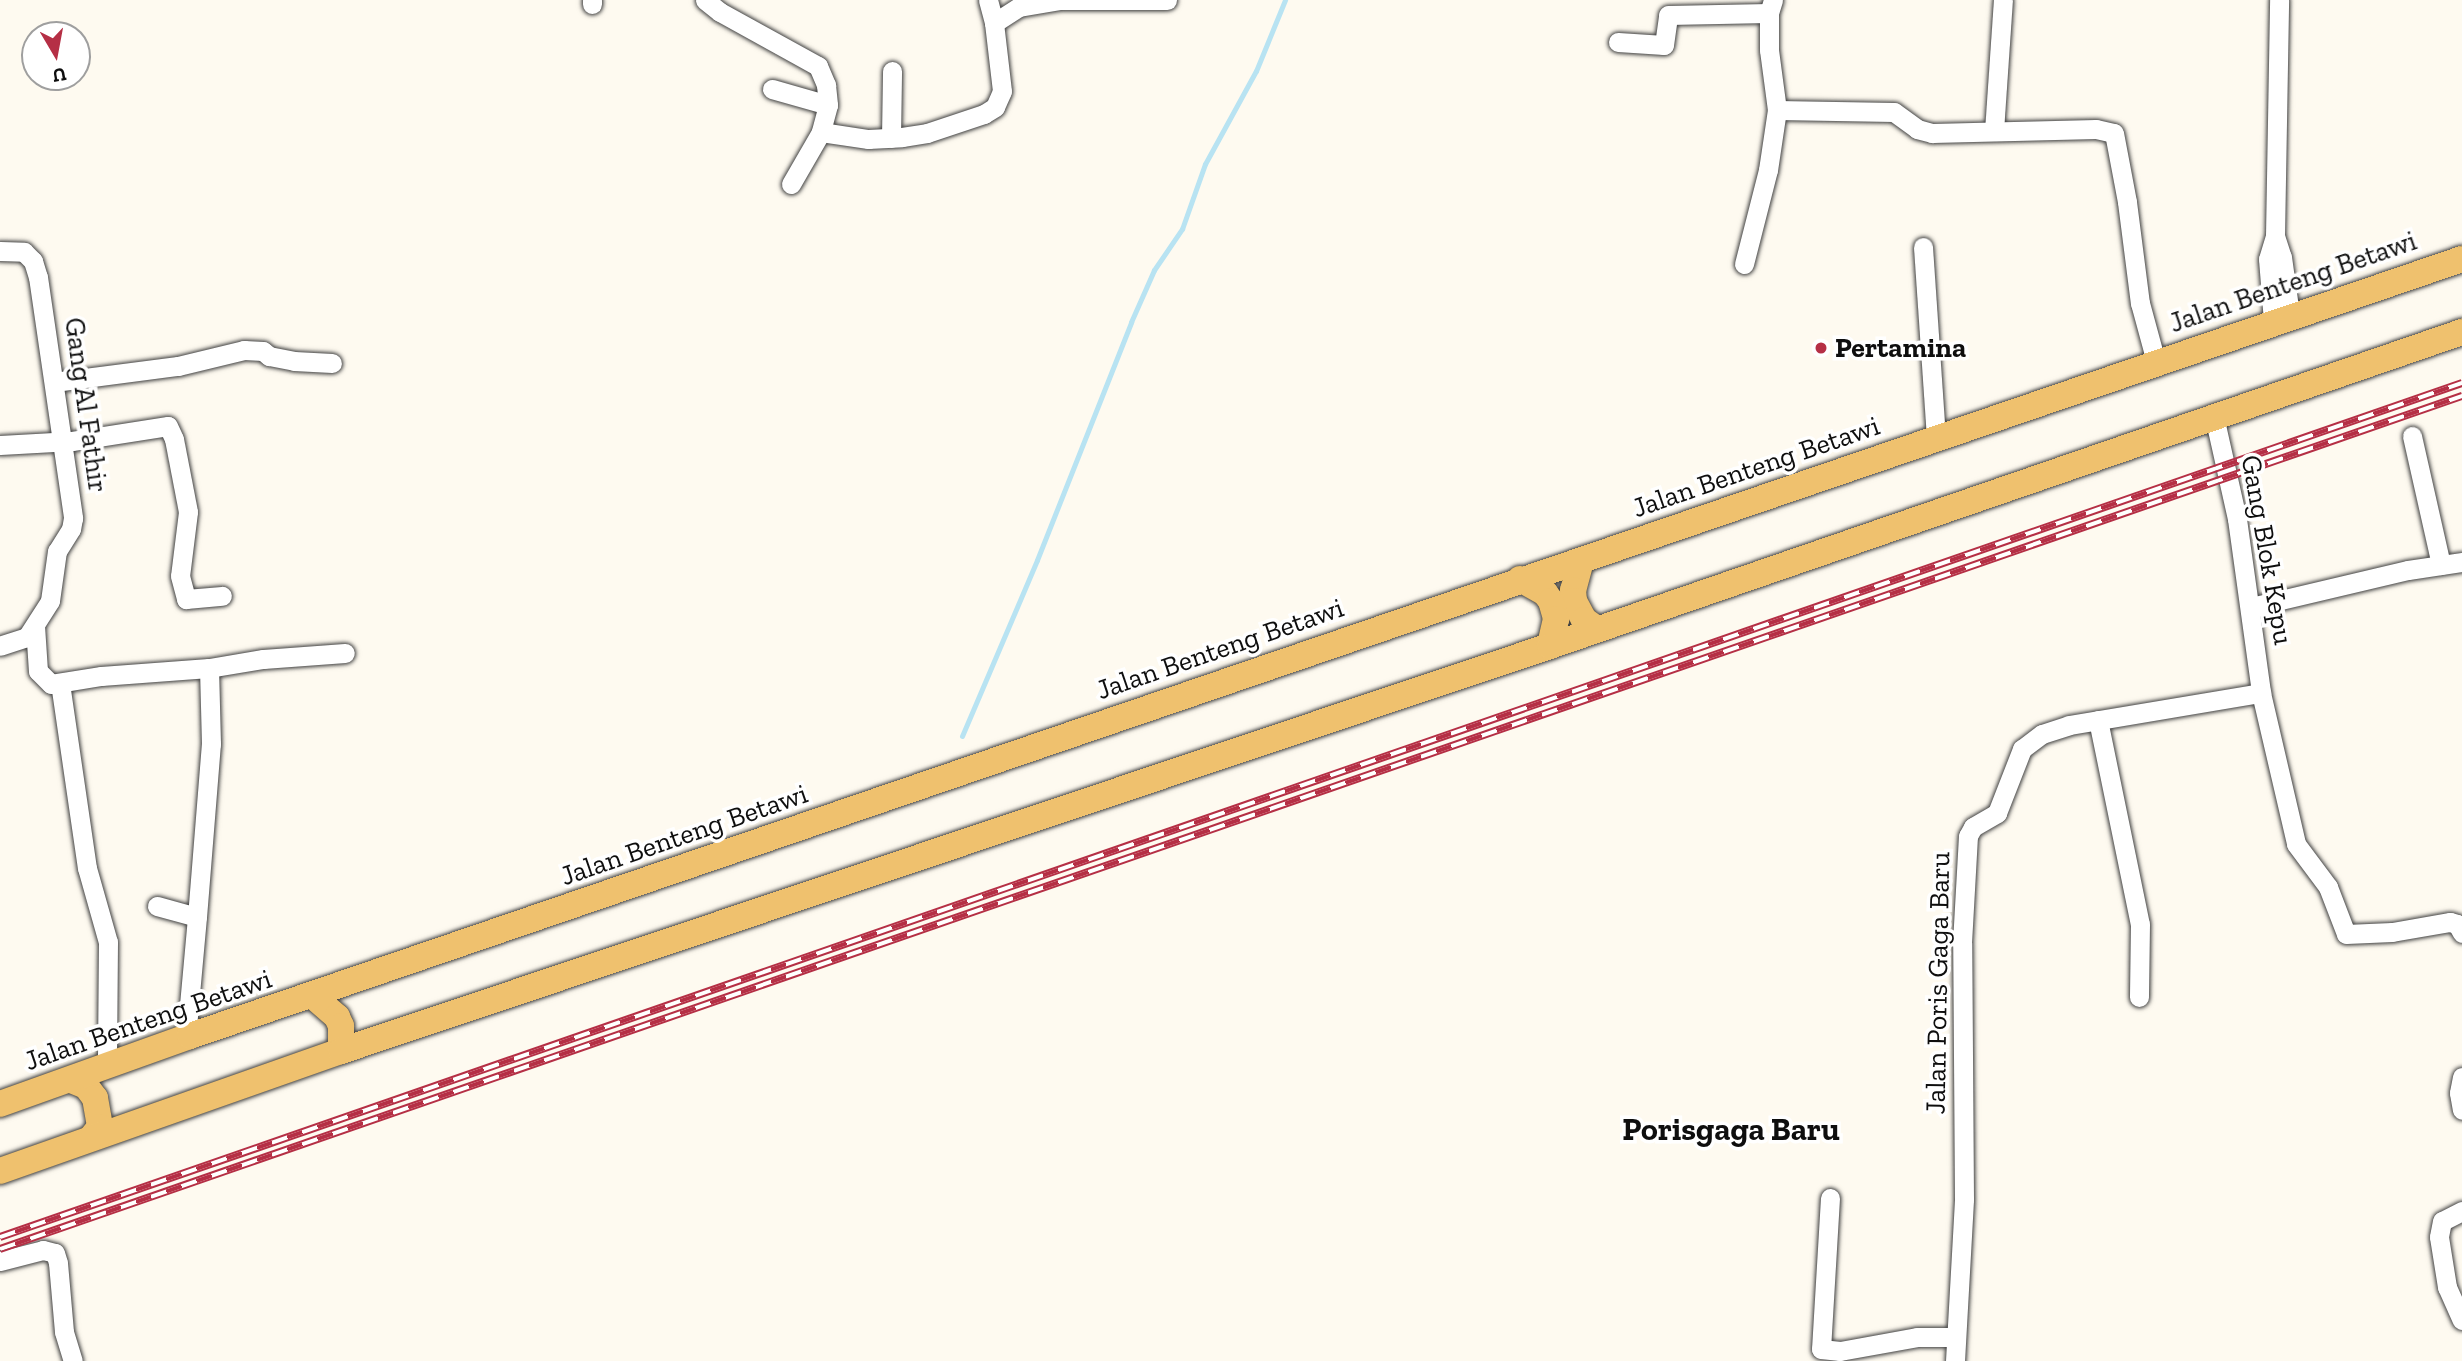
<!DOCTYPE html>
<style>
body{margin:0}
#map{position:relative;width:2462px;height:1361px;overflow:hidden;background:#fefaf0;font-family:"Zilla Slab",serif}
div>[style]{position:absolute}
.stream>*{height:5px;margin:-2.5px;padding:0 2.5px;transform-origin:2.5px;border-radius:2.5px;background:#b8e3f2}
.roads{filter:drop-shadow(0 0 2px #414141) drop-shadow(0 0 2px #414141)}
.minor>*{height:19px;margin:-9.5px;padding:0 9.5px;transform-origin:9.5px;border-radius:9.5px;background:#fff}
.major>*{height:26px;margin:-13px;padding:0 13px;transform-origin:13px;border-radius:13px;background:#efc16e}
.rail>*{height:8px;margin-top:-4px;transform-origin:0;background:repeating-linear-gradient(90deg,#fff 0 16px,#b52f45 0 32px);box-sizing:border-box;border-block:2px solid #b52f45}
.dots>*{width:19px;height:19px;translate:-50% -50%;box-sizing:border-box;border:4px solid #fff;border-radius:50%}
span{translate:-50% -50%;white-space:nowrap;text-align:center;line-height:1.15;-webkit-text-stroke:7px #fff;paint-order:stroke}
.street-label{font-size:28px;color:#0e0e0e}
.poi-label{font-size:28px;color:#0e0e0e;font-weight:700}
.left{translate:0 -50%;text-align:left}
.quarter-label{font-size:32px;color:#0e0e0e;font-weight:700}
.north{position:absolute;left:21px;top:21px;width:70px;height:70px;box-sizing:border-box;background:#fff;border:2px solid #9f9f9f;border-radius:50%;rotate:170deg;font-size:19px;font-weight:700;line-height:28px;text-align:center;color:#0e0e0e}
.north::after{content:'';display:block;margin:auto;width:24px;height:32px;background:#b52f45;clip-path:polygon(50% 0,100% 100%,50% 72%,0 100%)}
</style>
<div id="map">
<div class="stream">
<div style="left:962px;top:736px;width:191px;rotate:-66.9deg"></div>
<div style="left:1037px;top:560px;width:256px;rotate:-68.4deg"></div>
<div style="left:1131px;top:322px;width:57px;rotate:-66.1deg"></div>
<div style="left:1154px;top:270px;width:50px;rotate:-55.7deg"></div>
<div style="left:1182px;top:229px;width:69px;rotate:-70.5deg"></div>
<div style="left:1205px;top:164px;width:106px;rotate:-61.3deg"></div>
<div style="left:1256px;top:71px;width:77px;rotate:-67.8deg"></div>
</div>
<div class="roads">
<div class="minor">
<div style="left:705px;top:0;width:19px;rotate:39deg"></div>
<div style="left:720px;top:12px;width:112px;rotate:28.9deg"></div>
<div style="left:818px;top:66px;width:21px;rotate:67deg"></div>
<div style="left:826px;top:85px;width:20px;rotate:84deg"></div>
<div style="left:828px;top:105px;width:28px;rotate:105deg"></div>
<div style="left:821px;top:132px;width:60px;rotate:120deg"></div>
<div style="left:988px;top:0;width:24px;rotate:75deg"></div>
<div style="left:592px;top:4px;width:4px;rotate:-90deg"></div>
<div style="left:1618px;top:42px;width:46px;rotate:3.7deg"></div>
<div style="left:1664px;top:45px;width:30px;rotate:-82deg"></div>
<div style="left:1668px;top:15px;width:101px;rotate:-1.1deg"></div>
<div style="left:772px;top:89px;width:58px;rotate:15.9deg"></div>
<div style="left:1777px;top:110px;width:117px;rotate:1deg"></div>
<div style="left:1894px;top:112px;width:29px;rotate:36deg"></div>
<div style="left:1917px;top:129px;width:16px;rotate:15deg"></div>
<div style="left:1932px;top:133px;width:164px;rotate:-1.4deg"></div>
<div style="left:2096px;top:129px;width:18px;rotate:13deg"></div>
<div style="left:2114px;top:133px;width:70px;rotate:79.3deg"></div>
<div style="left:2127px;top:202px;width:102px;rotate:82.7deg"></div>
<div style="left:2140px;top:303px;width:61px;rotate:74.8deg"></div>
<div style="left:1994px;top:131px;width:131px;rotate:-86.1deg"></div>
<div style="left:821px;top:132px;width:48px;rotate:8.5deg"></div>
<div style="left:868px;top:139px;width:34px;rotate:-3deg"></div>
<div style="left:902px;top:137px;width:25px;rotate:-9deg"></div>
<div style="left:927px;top:133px;width:60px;rotate:-18.4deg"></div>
<div style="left:984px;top:114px;width:13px;rotate:-32deg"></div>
<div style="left:995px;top:107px;width:17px;rotate:-66deg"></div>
<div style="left:1002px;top:91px;width:68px;rotate:-96.7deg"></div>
<div style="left:994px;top:23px;width:30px;rotate:-33deg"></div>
<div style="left:1019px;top:7px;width:42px;rotate:-9.7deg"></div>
<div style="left:1060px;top:0;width:107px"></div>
<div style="left:891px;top:138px;width:67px;rotate:-89.1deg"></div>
<div style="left:2275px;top:236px;width:22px;rotate:72deg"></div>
<div style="left:2282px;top:257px;width:59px;rotate:82.1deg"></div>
<div style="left:1923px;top:247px;width:190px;rotate:86.1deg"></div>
<div style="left:0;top:251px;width:24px;rotate:2deg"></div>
<div style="left:24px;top:252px;width:13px;rotate:45deg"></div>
<div style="left:33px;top:261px;width:17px;rotate:73deg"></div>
<div style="left:38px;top:277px;width:244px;rotate:81.7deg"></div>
<div style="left:73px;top:518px;width:11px;rotate:100deg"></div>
<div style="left:71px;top:529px;width:26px;rotate:122deg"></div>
<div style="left:57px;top:551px;width:50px;rotate:98deg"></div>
<div style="left:50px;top:601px;width:43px;rotate:122.6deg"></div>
<div style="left:27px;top:637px;width:28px;rotate:162deg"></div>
<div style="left:1744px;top:264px;width:97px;rotate:-75.7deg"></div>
<div style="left:1768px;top:170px;width:61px;rotate:-81.5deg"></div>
<div style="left:1777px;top:110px;width:61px;rotate:-97.6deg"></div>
<div style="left:1769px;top:50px;width:37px;rotate:-90deg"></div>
<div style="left:1769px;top:13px;width:14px;rotate:-73deg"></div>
<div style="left:2273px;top:321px;width:62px;rotate:-94.6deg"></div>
<div style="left:2268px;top:259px;width:24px;rotate:-73deg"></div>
<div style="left:2275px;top:236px;width:236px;rotate:-89deg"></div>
<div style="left:54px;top:382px;width:125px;rotate:-7.4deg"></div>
<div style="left:178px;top:366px;width:68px;rotate:-13.6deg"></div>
<div style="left:244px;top:350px;width:19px;rotate:3deg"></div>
<div style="left:263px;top:351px;width:8px;rotate:40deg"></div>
<div style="left:269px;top:356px;width:25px;rotate:11deg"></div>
<div style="left:294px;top:361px;width:38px;rotate:3deg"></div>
<div style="left:2214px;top:416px;width:106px;rotate:77.4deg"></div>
<div style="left:2237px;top:519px;width:176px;rotate:82.1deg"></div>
<div style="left:2261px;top:693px;width:155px;rotate:76.9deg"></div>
<div style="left:2296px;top:844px;width:54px;rotate:53.3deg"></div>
<div style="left:2328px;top:887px;width:50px;rotate:69deg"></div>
<div style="left:2346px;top:934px;width:46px;rotate:-2.5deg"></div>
<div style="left:2392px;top:932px;width:59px;rotate:-9.8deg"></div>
<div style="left:2450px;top:922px;width:7px;rotate:16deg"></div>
<div style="left:2457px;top:924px;width:10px;rotate:61deg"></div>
<div style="left:2412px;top:436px;width:132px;rotate:77.3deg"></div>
<div style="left:0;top:445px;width:72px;rotate:-3.2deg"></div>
<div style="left:72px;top:441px;width:97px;rotate:-8.9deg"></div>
<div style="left:168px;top:426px;width:14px;rotate:65deg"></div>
<div style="left:174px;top:439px;width:74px;rotate:79.1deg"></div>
<div style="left:188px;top:512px;width:64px;rotate:97.1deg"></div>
<div style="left:180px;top:576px;width:24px;rotate:75deg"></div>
<div style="left:186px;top:599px;width:36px;rotate:-5deg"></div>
<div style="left:2251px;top:607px;width:161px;rotate:-13.3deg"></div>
<div style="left:2408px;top:570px;width:55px;rotate:-8.4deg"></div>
<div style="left:35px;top:626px;width:45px;rotate:86.2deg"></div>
<div style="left:38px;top:671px;width:18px;rotate:45deg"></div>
<div style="left:51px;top:684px;width:51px;rotate:-9.1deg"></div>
<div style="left:101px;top:676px;width:108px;rotate:-4.2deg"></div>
<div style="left:209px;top:668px;width:55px;rotate:-9.5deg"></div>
<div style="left:263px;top:659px;width:82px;rotate:-4.2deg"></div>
<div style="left:60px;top:683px;width:187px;rotate:81.7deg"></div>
<div style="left:87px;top:868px;width:77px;rotate:74.2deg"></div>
<div style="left:108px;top:942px;width:125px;rotate:90.5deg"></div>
<div style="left:2098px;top:720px;width:208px;rotate:78.4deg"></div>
<div style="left:2140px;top:924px;width:73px;rotate:90.8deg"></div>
<div style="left:157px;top:906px;width:41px;rotate:15.4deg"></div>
<div style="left:197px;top:917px;width:121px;rotate:95.2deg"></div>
<div style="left:197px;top:917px;width:174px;rotate:-85.4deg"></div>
<div style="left:211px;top:744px;width:76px;rotate:-91.5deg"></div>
<div style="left:2462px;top:1077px;width:16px;rotate:101deg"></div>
<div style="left:2459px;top:1093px;width:17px;rotate:80deg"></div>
<div style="left:1830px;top:1198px;width:151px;rotate:93.4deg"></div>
<div style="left:1821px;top:1349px;width:19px;rotate:6deg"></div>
<div style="left:1840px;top:1351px;width:78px;rotate:-10.3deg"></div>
<div style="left:1917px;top:1337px;width:39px"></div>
<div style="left:2462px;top:1211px;width:22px;rotate:153deg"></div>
<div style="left:2442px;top:1221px;width:16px;rotate:101deg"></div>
<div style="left:2439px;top:1237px;width:51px;rotate:80.9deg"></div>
<div style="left:2447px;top:1287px;width:36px;rotate:66deg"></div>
<div style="left:0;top:1261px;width:44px;rotate:-14.3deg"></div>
<div style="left:43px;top:1250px;width:12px;rotate:14deg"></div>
<div style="left:55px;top:1253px;width:10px;rotate:73deg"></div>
<div style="left:58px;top:1263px;width:69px;rotate:85deg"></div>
<div style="left:64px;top:1332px;width:30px;rotate:73deg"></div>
<div style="left:1955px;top:1361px;width:162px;rotate:-86.8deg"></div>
<div style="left:1964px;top:1199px;width:256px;rotate:-90.4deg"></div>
<div style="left:1962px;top:943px;width:107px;rotate:-86.8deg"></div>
<div style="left:1968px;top:836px;width:10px;rotate:-61deg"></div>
<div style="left:1973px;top:827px;width:28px;rotate:-30deg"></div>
<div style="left:1997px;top:813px;width:69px;rotate:-68.7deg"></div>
<div style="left:2022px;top:749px;width:25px;rotate:-37deg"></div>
<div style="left:2042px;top:734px;width:28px;rotate:-18deg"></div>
<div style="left:2069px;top:725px;width:195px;rotate:-9.5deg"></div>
</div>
<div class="major">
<div style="left:1581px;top:561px;width:30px;rotate:105deg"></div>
<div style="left:1573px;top:590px;width:11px;rotate:85deg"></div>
<div style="left:1574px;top:601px;width:21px;rotate:62deg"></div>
<div style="left:1584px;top:620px;width:16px;rotate:35deg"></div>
<div style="left:1520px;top:579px;width:29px;rotate:29deg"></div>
<div style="left:1545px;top:593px;width:10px;rotate:53deg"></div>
<div style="left:1551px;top:601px;width:19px;rotate:74deg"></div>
<div style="left:1556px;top:619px;width:28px;rotate:103deg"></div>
<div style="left:313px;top:996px;width:32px;rotate:41deg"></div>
<div style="left:337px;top:1017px;width:10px;rotate:66deg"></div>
<div style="left:341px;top:1026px;width:25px;rotate:90deg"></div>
<div style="left:71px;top:1080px;width:16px;rotate:22deg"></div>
<div style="left:86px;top:1086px;width:15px;rotate:53deg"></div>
<div style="left:95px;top:1098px;width:29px;rotate:80deg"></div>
<div style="left:100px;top:1127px;width:14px;rotate:129deg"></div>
<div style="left:0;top:1104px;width:202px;rotate:-19.7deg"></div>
<div style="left:190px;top:1036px;width:2401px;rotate:-18.88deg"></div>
<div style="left:0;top:1171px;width:361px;rotate:-19.4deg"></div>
<div style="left:341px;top:1051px;width:1275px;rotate:-18.52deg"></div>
<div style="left:1550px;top:646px;width:965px;rotate:-19deg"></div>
</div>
</div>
<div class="rail">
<div style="left:0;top:1237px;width:2606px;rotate:-19.13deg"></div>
<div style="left:0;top:1249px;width:2606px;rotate:-19.11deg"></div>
</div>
<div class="dots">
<div style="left:1821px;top:348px;background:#b52f45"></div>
</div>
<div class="street-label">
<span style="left:2293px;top:282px;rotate:-19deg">Jalan Benteng Betawi</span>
<span style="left:86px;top:405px;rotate:82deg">Gang Al Fathir</span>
<span style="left:1756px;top:467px;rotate:-19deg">Jalan Benteng Betawi</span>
<span style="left:2267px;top:550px;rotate:80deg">Gang Blok Kepu</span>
<span style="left:1220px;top:649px;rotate:-19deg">Jalan Benteng Betawi</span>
<span style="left:684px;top:835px;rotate:-19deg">Jalan Benteng Betawi</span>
<span style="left:1938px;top:983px;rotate:-89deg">Jalan Poris Gaga Baru</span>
<span style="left:148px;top:1020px;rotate:-19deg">Jalan Benteng Betawi</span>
</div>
<div class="poi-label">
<span class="left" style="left:1835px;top:348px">Pertamina</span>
</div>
<div class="quarter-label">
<span style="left:1731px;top:1129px">Porisgaga Baru</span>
</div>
<div class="north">U</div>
</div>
